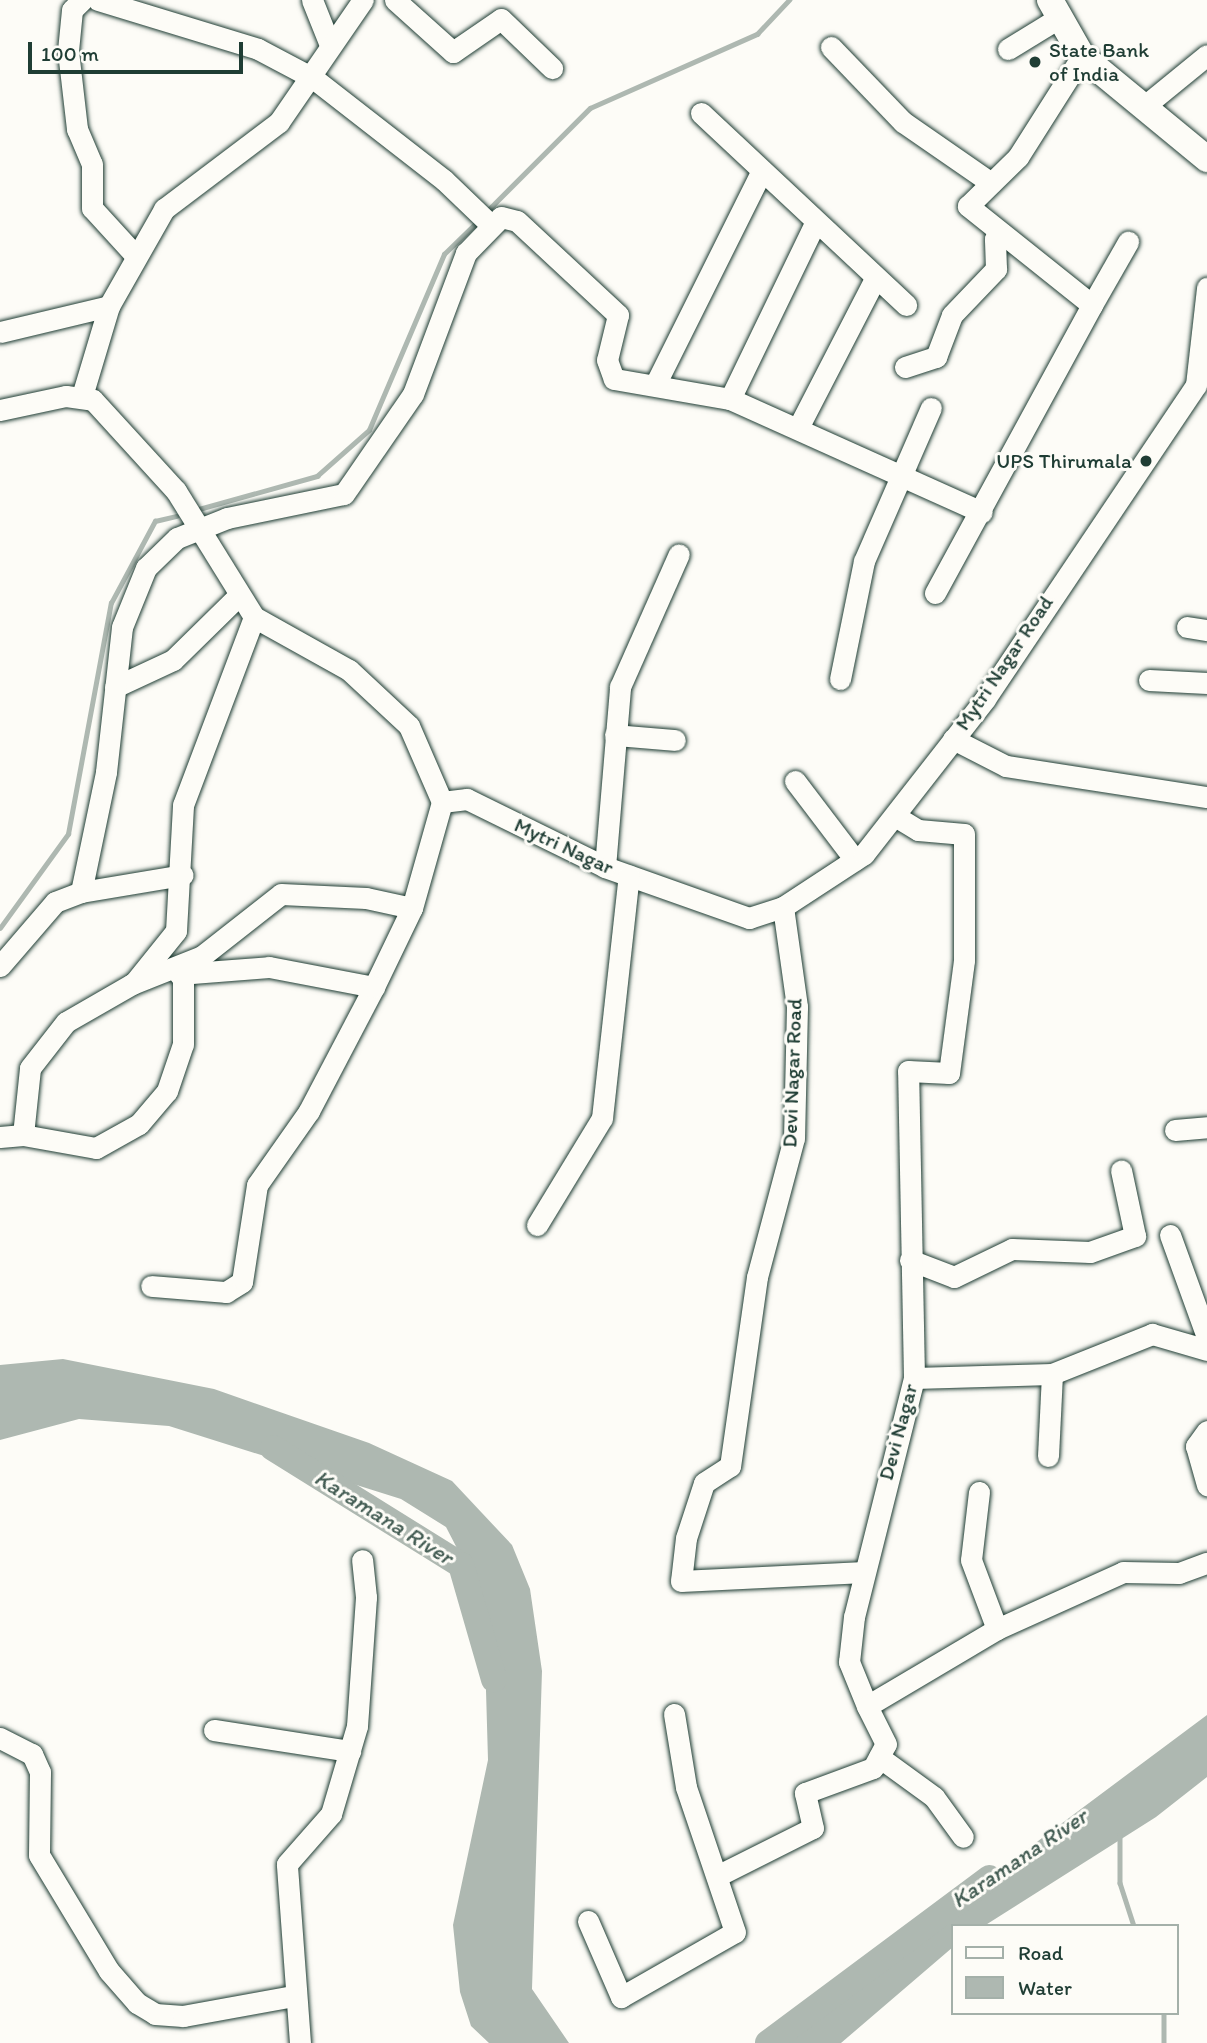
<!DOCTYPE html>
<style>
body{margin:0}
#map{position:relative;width:1207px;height:2043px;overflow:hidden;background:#fdfcf7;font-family:Itim,sans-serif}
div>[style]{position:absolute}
.water>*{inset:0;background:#aeb8b1}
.stream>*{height:4.5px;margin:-2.25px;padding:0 2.25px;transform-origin:2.25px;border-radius:2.25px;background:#aeb8b1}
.river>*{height:26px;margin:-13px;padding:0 13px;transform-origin:13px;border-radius:13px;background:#aeb8b1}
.roads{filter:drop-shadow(0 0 2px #1f3d34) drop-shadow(0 0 2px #1f3d34)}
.minor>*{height:21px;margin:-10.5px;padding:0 10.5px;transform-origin:10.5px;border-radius:10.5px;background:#fdfcf7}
.major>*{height:26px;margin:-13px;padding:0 13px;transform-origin:13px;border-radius:13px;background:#fdfcf7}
.dots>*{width:19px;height:19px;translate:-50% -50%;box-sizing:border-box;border:4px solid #fdfcf7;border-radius:50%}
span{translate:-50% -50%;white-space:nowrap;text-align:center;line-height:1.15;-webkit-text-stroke:6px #fdfcf7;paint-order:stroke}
.poi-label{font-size:21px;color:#1f3d34}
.left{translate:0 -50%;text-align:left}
.right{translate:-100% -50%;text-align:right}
.street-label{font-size:21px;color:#1f3d34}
.water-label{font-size:23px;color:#435c53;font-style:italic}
.legend{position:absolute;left:951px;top:1924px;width:228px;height:91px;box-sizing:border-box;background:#fdfcf7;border:2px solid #a4b0a9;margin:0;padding:9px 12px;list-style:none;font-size:21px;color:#1f3d34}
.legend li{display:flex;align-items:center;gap:14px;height:35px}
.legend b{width:35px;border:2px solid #a4b0a9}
.scale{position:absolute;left:28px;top:42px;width:215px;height:32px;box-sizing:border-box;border:4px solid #1f3d34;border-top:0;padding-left:9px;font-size:21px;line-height:24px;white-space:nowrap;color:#1f3d34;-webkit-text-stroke:5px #fdfcf7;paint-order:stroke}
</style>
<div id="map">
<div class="water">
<div style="clip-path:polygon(63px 1359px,214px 1389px,369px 1443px,452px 1481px,512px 1545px,530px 1589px,542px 1671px,532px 1989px,569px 2043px,489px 2043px,471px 2026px,460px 1992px,453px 1925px,488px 1760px,485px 1656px,476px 1585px,446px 1527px,401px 1499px,169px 1426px,79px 1419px,0 1440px,0 1365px)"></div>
<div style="clip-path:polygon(1207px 1715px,1207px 1777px,1156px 1817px,984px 1926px,953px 1926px,953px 1947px,841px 2043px,780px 2043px,873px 1964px)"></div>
</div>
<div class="stream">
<div style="left:490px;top:208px;width:141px;rotate:-45deg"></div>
<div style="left:590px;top:108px;width:183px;rotate:-23.9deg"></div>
<div style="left:757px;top:34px;width:47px;rotate:-46.7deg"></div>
<div style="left:199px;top:509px;width:123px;rotate:-15.6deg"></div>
<div style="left:317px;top:476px;width:69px;rotate:-41.5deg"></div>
<div style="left:369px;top:430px;width:191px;rotate:-66.9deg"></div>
<div style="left:444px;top:254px;width:42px;rotate:-44deg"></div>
<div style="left:0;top:928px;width:116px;rotate:-54.1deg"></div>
<div style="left:68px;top:834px;width:235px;rotate:-79.5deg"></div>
<div style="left:111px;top:603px;width:93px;rotate:-61.8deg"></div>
<div style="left:155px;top:521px;width:22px;rotate:-13deg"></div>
<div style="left:1120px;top:1835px;width:48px;rotate:90deg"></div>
<div style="left:1120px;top:1883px;width:45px;rotate:72deg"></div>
<div style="left:1164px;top:2013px;width:30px;rotate:90deg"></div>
</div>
<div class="river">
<div style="left:273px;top:1448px;width:221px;rotate:31.9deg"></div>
<div style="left:461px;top:1565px;width:119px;rotate:73.9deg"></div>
<div style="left:768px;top:2043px;width:276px;rotate:-36.7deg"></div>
</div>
<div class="roads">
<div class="minor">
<div style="left:82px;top:0;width:14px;rotate:135deg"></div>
<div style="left:72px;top:10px;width:41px;rotate:95.6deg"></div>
<div style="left:68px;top:51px;width:79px;rotate:83.4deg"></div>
<div style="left:77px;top:129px;width:38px;rotate:67deg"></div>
<div style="left:92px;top:164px;width:44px;rotate:90deg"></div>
<div style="left:92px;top:208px;width:62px;rotate:47.6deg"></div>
<div style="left:98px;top:0;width:167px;rotate:17deg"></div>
<div style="left:258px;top:49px;width:62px;rotate:27.8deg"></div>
<div style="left:313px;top:78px;width:166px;rotate:37.9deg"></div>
<div style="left:444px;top:180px;width:65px;rotate:43.8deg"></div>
<div style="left:312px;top:0;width:48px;rotate:68.2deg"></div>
<div style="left:395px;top:0;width:78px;rotate:41.9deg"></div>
<div style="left:453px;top:52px;width:58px;rotate:-34.5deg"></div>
<div style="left:501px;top:19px;width:71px;rotate:43.9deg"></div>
<div style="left:831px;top:47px;width:104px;rotate:46.2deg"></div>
<div style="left:903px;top:122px;width:107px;rotate:34.7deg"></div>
<div style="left:1008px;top:49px;width:57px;rotate:-31.5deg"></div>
<div style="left:1147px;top:104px;width:77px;rotate:-39.2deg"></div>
<div style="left:701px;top:113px;width:281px;rotate:43.1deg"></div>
<div style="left:1092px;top:305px;width:73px;rotate:-60.3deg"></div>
<div style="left:0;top:332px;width:112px;rotate:-13.4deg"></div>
<div style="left:109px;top:306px;width:112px;rotate:-60.4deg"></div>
<div style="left:164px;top:209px;width:144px;rotate:-37.1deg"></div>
<div style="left:279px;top:122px;width:148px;rotate:-55.5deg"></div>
<div style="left:905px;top:367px;width:33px;rotate:-18deg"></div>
<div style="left:936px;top:357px;width:45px;rotate:-69.1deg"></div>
<div style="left:952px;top:315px;width:64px;rotate:-46.3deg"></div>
<div style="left:996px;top:269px;width:30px;rotate:-92deg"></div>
<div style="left:995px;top:239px;width:9px;rotate:-36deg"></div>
<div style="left:655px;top:385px;width:238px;rotate:-63.5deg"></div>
<div style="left:82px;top:396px;width:94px;rotate:-73.3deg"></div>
<div style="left:730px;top:399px;width:193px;rotate:-64.2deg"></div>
<div style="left:0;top:410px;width:67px;rotate:-12deg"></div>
<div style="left:66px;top:396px;width:27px;rotate:8deg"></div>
<div style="left:93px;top:400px;width:123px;rotate:47.6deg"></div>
<div style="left:176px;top:491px;width:148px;rotate:58.2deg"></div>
<div style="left:254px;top:617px;width:109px;rotate:29.2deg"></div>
<div style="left:349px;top:670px;width:82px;rotate:43deg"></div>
<div style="left:409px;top:726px;width:83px;rotate:66.5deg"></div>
<div style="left:442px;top:802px;width:110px;rotate:105.8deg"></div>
<div style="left:412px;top:908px;width:88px;rotate:115.7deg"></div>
<div style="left:374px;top:987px;width:140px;rotate:117.7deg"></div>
<div style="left:309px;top:1111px;width:90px;rotate:125.1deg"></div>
<div style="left:257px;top:1185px;width:98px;rotate:98.8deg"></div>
<div style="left:242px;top:1282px;width:19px;rotate:148deg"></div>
<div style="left:226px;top:1292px;width:75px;rotate:-175.4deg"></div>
<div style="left:799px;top:426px;width:165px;rotate:-62.7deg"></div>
<div style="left:935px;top:593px;width:328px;rotate:-61.4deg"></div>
<div style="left:1092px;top:305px;width:159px;rotate:-141.4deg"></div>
<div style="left:968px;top:206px;width:70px;rotate:-44.4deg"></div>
<div style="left:1018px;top:157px;width:120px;rotate:-57.6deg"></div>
<div style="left:1187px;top:627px;width:20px;rotate:9deg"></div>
<div style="left:840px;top:679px;width:120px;rotate:-78.5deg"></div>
<div style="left:864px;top:561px;width:167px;rotate:-66.4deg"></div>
<div style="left:1149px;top:680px;width:58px;rotate:3deg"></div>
<div style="left:115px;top:687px;width:64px;rotate:-25deg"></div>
<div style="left:173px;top:660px;width:90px;rotate:-44.5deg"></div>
<div style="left:615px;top:735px;width:60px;rotate:4.8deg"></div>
<div style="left:953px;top:739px;width:59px;rotate:27deg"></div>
<div style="left:1006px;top:766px;width:203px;rotate:8.8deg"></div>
<div style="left:795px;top:781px;width:99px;rotate:52.8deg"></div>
<div style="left:442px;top:802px;width:25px;rotate:-7deg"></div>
<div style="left:467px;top:799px;width:154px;rotate:26.2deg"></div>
<div style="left:605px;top:867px;width:153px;rotate:19.5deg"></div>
<div style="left:749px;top:918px;width:36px;rotate:-18deg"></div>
<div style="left:783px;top:907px;width:97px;rotate:-33.2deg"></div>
<div style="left:864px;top:854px;width:197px;rotate:-52deg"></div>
<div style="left:985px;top:699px;width:378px;rotate:-56.1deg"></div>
<div style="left:1196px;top:385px;width:98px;rotate:-83.5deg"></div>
<div style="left:605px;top:867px;width:181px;rotate:-85.2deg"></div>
<div style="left:620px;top:687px;width:145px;rotate:-66.1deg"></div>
<div style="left:81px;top:892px;width:123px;rotate:-78.2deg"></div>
<div style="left:106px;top:772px;width:146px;rotate:-83.7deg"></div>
<div style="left:122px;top:627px;width:64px;rotate:-67.9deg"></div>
<div style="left:146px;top:568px;width:43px;rotate:-44.1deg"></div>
<div style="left:177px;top:538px;width:54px;rotate:-21.8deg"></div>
<div style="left:227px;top:518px;width:119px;rotate:-11.6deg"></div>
<div style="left:344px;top:494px;width:121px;rotate:-55.4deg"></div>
<div style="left:413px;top:394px;width:151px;rotate:-69.4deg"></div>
<div style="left:466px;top:253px;width:50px;rotate:-45.8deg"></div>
<div style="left:501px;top:217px;width:16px;rotate:14deg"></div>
<div style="left:517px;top:221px;width:138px;rotate:42.9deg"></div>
<div style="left:618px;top:315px;width:46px;rotate:103.7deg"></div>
<div style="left:607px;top:360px;width:20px;rotate:70deg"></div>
<div style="left:614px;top:379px;width:118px;rotate:9.8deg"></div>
<div style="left:730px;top:399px;width:276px;rotate:24.2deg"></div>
<div style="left:783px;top:907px;width:101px;rotate:82deg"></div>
<div style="left:797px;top:1007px;width:131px;rotate:91.3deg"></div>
<div style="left:794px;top:1138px;width:144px;rotate:104.9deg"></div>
<div style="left:757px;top:1277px;width:191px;rotate:98.1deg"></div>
<div style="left:730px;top:1466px;width:31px;rotate:147deg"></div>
<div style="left:704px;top:1483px;width:58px;rotate:108.1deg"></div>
<div style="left:686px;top:1538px;width:43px;rotate:96.6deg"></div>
<div style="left:681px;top:1581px;width:183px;rotate:-2.8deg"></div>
<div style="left:0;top:966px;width:84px;rotate:-49.3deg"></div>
<div style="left:55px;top:902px;width:28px;rotate:-21deg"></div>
<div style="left:81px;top:892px;width:103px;rotate:-9.5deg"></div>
<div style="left:179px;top:974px;width:90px;rotate:-4.4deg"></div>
<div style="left:269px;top:967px;width:107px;rotate:10.8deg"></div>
<div style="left:134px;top:983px;width:67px;rotate:-51.1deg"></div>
<div style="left:176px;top:931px;width:126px;rotate:-86.8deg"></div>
<div style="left:183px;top:805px;width:201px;rotate:-69.3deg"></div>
<div style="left:1175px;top:1130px;width:32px;rotate:-5deg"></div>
<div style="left:23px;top:1135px;width:74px;rotate:10.1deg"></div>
<div style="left:96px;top:1148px;width:49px;rotate:-29.2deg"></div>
<div style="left:139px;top:1124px;width:43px;rotate:-49.7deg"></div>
<div style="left:167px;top:1091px;width:50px;rotate:-71.2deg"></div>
<div style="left:183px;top:1044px;width:71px;rotate:-90deg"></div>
<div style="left:0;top:1137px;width:23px;rotate:-5deg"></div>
<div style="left:23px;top:1135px;width:67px;rotate:-84deg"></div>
<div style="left:30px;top:1068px;width:58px;rotate:-52deg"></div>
<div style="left:66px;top:1022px;width:76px;rotate:-29.9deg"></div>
<div style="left:132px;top:984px;width:75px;rotate:-21.8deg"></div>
<div style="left:202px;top:956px;width:100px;rotate:-38.1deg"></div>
<div style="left:281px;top:894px;width:85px;rotate:2.7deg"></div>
<div style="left:366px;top:898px;width:47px;rotate:12.3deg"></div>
<div style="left:537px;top:1225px;width:125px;rotate:-58.7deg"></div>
<div style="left:602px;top:1118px;width:244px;rotate:-83.7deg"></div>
<div style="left:1170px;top:1235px;width:109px;rotate:70.1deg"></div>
<div style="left:910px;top:1260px;width:47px;rotate:21.1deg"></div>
<div style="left:954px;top:1277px;width:64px;rotate:-25.8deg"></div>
<div style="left:1012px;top:1249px;width:78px;rotate:2.2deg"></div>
<div style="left:1090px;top:1252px;width:48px;rotate:-19.6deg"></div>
<div style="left:1135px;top:1236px;width:67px;rotate:-102deg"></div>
<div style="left:914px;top:1378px;width:138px;rotate:-1.7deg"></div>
<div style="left:1052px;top:1374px;width:108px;rotate:-21.8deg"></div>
<div style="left:1152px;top:1334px;width:57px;rotate:16.2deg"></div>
<div style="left:1207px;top:1431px;width:19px;rotate:126deg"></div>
<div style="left:1196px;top:1446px;width:41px;rotate:74.2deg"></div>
<div style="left:1048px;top:1456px;width:82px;rotate:-87.2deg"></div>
<div style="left:979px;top:1492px;width:68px;rotate:96.7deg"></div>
<div style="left:971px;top:1560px;width:74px;rotate:69.4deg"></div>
<div style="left:867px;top:1706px;width:48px;rotate:-112.2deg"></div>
<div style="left:849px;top:1662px;width:45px;rotate:-83.7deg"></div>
<div style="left:854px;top:1617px;width:246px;rotate:-75.9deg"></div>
<div style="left:914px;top:1378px;width:307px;rotate:-91.1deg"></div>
<div style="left:908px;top:1071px;width:41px;rotate:2.8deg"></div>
<div style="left:949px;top:1073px;width:114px;rotate:-82.4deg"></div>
<div style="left:964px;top:960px;width:126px;rotate:-90deg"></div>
<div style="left:964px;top:834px;width:46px;rotate:-175deg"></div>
<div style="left:918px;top:830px;width:26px;rotate:-149deg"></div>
<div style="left:214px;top:1730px;width:138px;rotate:8.8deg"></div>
<div style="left:0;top:1738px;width:36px;rotate:27deg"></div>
<div style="left:32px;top:1754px;width:20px;rotate:66deg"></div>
<div style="left:40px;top:1772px;width:83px;rotate:90.7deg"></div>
<div style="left:39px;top:1855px;width:135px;rotate:58.9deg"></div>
<div style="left:109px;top:1971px;width:43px;rotate:48.8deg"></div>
<div style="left:137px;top:2003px;width:21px;rotate:31deg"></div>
<div style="left:155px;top:2014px;width:28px;rotate:4deg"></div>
<div style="left:183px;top:2016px;width:112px;rotate:-10.3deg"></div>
<div style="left:879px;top:1757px;width:68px;rotate:36deg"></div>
<div style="left:934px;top:1797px;width:49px;rotate:54.1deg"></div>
<div style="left:719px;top:1875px;width:105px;rotate:-26.6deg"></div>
<div style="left:813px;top:1828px;width:36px;rotate:-103deg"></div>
<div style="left:805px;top:1793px;width:72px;rotate:-20.2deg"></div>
<div style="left:873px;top:1768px;width:27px;rotate:-62deg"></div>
<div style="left:886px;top:1744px;width:42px;rotate:-116.6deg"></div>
<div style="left:867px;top:1706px;width:151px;rotate:-30.6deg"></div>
<div style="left:997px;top:1629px;width:138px;rotate:-24.3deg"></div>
<div style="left:1123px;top:1572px;width:56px;rotate:1deg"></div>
<div style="left:1179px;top:1573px;width:30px;rotate:-20deg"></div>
<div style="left:588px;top:1921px;width:83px;rotate:66.5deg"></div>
<div style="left:621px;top:1997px;width:131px;rotate:-29.7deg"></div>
<div style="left:735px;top:1932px;width:153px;rotate:-108.7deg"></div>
<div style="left:686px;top:1787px;width:74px;rotate:-99.3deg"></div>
<div style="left:300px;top:2043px;width:179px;rotate:-94.2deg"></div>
<div style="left:287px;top:1864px;width:67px;rotate:-48.7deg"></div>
<div style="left:331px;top:1814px;width:92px;rotate:-73.5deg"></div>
<div style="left:357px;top:1726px;width:129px;rotate:-86deg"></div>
<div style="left:366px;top:1597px;width:37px;rotate:-96deg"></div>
</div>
<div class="major">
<div style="left:1050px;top:0;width:64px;rotate:60.3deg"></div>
<div style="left:1082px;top:56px;width:162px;rotate:39.5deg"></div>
</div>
</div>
<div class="dots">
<div style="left:1035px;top:62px;background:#1f3d34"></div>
<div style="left:1146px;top:461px;background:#1f3d34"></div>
</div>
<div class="poi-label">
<span class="left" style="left:1049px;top:62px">State Bank<br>of India</span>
<span class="right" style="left:1132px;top:461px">UPS Thirumala</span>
</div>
<div class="street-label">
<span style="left:1004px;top:663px;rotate:-56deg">Mytri Nagar Road</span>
<span style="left:564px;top:846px;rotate:25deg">Mytri Nagar</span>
<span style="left:792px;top:1073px;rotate:-88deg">Devi Nagar Road</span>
<span style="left:898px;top:1432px;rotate:-75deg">Devi Nagar</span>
</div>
<div class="water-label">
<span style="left:384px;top:1517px;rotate:32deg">Karamana River</span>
<span style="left:1019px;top:1858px;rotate:-34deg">Karamana River</span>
</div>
<ul class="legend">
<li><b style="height:9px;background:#fdfcf7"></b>Road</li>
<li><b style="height:19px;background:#aeb8b1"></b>Water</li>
</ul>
<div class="scale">100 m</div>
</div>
